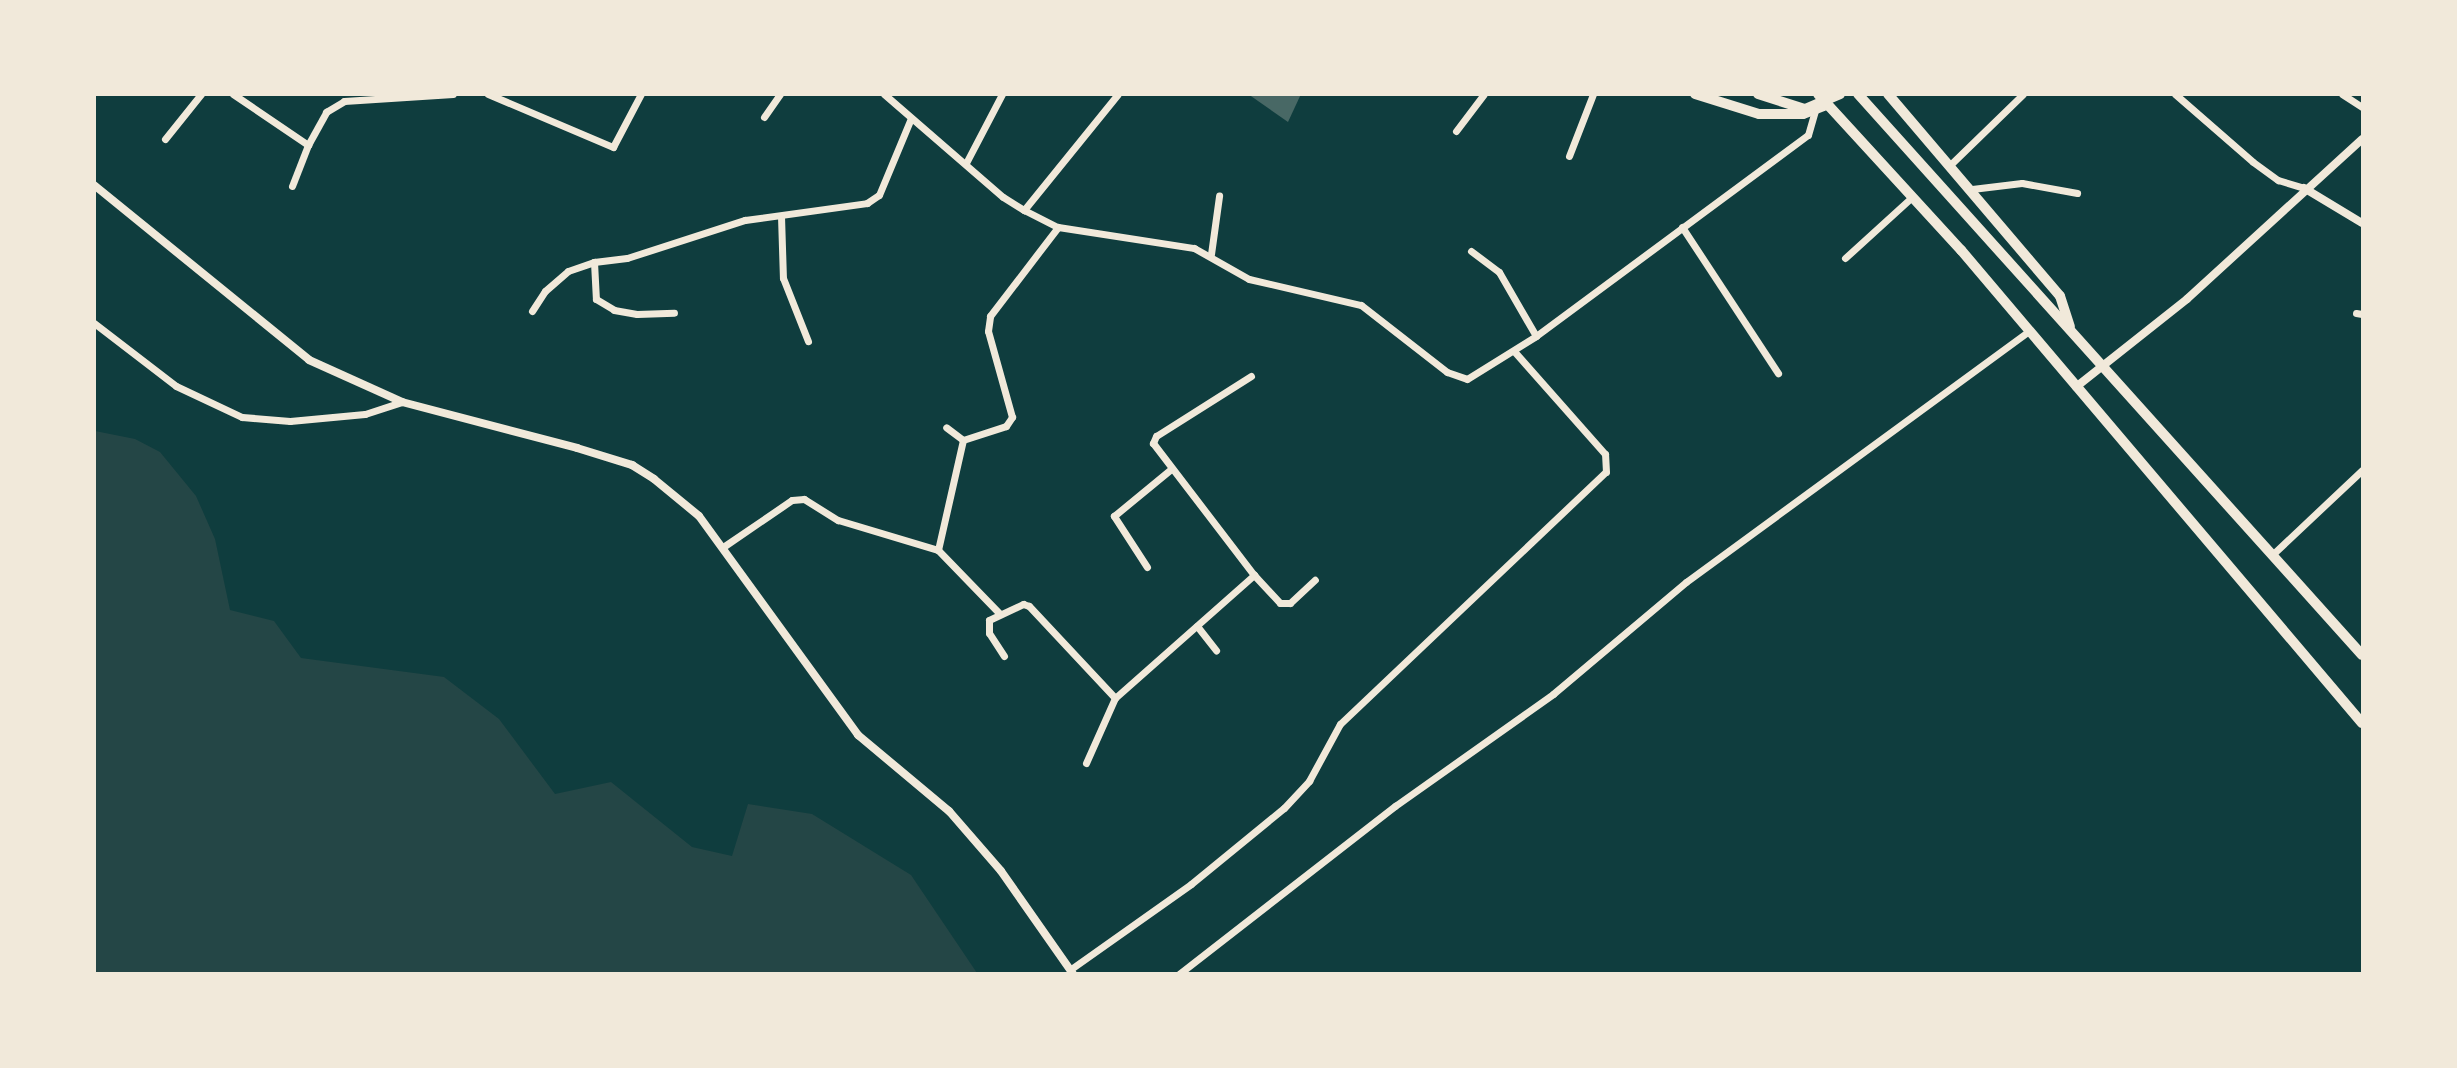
<!DOCTYPE html>
<style>
body{margin:0}
#map{position:relative;width:2457px;height:1068px;overflow:hidden;background:#0f3d3e;font-family:Mulish,sans-serif}
div>[style]{position:absolute}
.green>*{inset:0;background:#244646}
.building>*{inset:0;background:#486865}
.minor>*{height:7px;margin:-3.5px;padding:0 3.5px;transform-origin:3.5px;border-radius:3.5px;background:#f1e9da}
.tertiary>*{height:8px;margin:-4px;padding:0 4px;transform-origin:4px;border-radius:4px;background:#f1e9da}
.secondary>*{height:10px;margin:-5px;padding:0 5px;transform-origin:5px;border-radius:5px;background:#f1e9da}
.primary>*{height:10px;margin:-5px;padding:0 5px;transform-origin:5px;border-radius:5px;background:#f1e9da}
span{translate:-50% -50%;white-space:nowrap;text-align:center;line-height:1.15;-webkit-text-stroke:5px #f1e9da;paint-order:stroke}
.frame{position:absolute;inset:0;border:96px solid #f1e9da;pointer-events:none}
</style>
<div id="map">
<div class="green">
<div style="clip-path:polygon(95px 431px,135px 439px,160px 452px,196px 496px,215px 539px,230px 610px,274px 621px,301px 658px,444px 677px,499px 719px,555px 794px,611px 782px,692px 847px,732px 856px,748px 804px,812px 814px,911px 875px,977px 973px,95px 973px)"></div>
</div>
<div class="building">
<div style="clip-path:polygon(1248px 94px,1301px 94px,1288px 122px)"></div>
</div>
<div class="minor">
<div style="left:233px;top:94px;width:91px;rotate:34.2deg"></div>
<div style="left:308px;top:145px;width:38px;rotate:-61deg"></div>
<div style="left:326px;top:112px;width:21px;rotate:-31deg"></div>
<div style="left:344px;top:101px;width:109px;rotate:-3.7deg"></div>
<div style="left:488px;top:94px;width:136px;rotate:23deg"></div>
<div style="left:613px;top:147px;width:60px;rotate:-62.2deg"></div>
<div style="left:884px;top:94px;width:157px;rotate:40.9deg"></div>
<div style="left:1003px;top:197px;width:25px;rotate:32deg"></div>
<div style="left:1024px;top:210px;width:38px;rotate:27deg"></div>
<div style="left:1058px;top:227px;width:138px;rotate:8.8deg"></div>
<div style="left:1194px;top:248px;width:63px;rotate:29.4deg"></div>
<div style="left:1249px;top:279px;width:115px;rotate:13.1deg"></div>
<div style="left:1361px;top:305px;width:109px;rotate:37.9deg"></div>
<div style="left:1447px;top:372px;width:21px;rotate:19deg"></div>
<div style="left:1467px;top:379px;width:81px;rotate:-31.9deg"></div>
<div style="left:1536px;top:336px;width:338px;rotate:-36.5deg"></div>
<div style="left:1808px;top:135px;width:26px;rotate:-74deg"></div>
<div style="left:2175px;top:94px;width:103px;rotate:41.1deg"></div>
<div style="left:2253px;top:162px;width:31px;rotate:36deg"></div>
<div style="left:2278px;top:180px;width:27px;rotate:17deg"></div>
<div style="left:2342px;top:94px;width:24px;rotate:33deg"></div>
<div style="left:764px;top:117px;width:28px;rotate:-55deg"></div>
<div style="left:1456px;top:131px;width:46px;rotate:-52.9deg"></div>
<div style="left:165px;top:139px;width:58px;rotate:-51.3deg"></div>
<div style="left:1569px;top:156px;width:66px;rotate:-68.8deg"></div>
<div style="left:966px;top:163px;width:78px;rotate:-62.4deg"></div>
<div style="left:1949px;top:166px;width:103px;rotate:-44.2deg"></div>
<div style="left:292px;top:186px;width:44px;rotate:-68.7deg"></div>
<div style="left:1972px;top:189px;width:50px;rotate:-6.8deg"></div>
<div style="left:2022px;top:183px;width:56px;rotate:10.3deg"></div>
<div style="left:1024px;top:210px;width:149px;rotate:-51deg"></div>
<div style="left:781px;top:216px;width:62px;rotate:88.2deg"></div>
<div style="left:783px;top:278px;width:68px;rotate:68.4deg"></div>
<div style="left:1682px;top:227px;width:175px;rotate:56.7deg"></div>
<div style="left:1471px;top:251px;width:35px;rotate:37deg"></div>
<div style="left:1499px;top:272px;width:74px;rotate:60deg"></div>
<div style="left:1211px;top:254px;width:59px;rotate:-82.1deg"></div>
<div style="left:1845px;top:258px;width:91px;rotate:-42.3deg"></div>
<div style="left:594px;top:262px;width:37px;rotate:87deg"></div>
<div style="left:596px;top:299px;width:21px;rotate:31deg"></div>
<div style="left:614px;top:310px;width:23px;rotate:10deg"></div>
<div style="left:637px;top:314px;width:37px;rotate:-2deg"></div>
<div style="left:532px;top:311px;width:24px;rotate:-57deg"></div>
<div style="left:545px;top:291px;width:30px;rotate:-41deg"></div>
<div style="left:568px;top:271px;width:28px;rotate:-19deg"></div>
<div style="left:594px;top:262px;width:33px;rotate:-7deg"></div>
<div style="left:627px;top:258px;width:124px;rotate:-17.9deg"></div>
<div style="left:745px;top:220px;width:123px;rotate:-7.9deg"></div>
<div style="left:867px;top:203px;width:14px;rotate:-34deg"></div>
<div style="left:879px;top:195px;width:83px;rotate:-67.4deg"></div>
<div style="left:2356px;top:313px;width:6px;rotate:9deg"></div>
<div style="left:94px;top:323px;width:103px;rotate:37.5deg"></div>
<div style="left:176px;top:386px;width:73px;rotate:25.2deg"></div>
<div style="left:242px;top:417px;width:48px;rotate:4.8deg"></div>
<div style="left:290px;top:421px;width:75px;rotate:-5.3deg"></div>
<div style="left:365px;top:414px;width:39px;rotate:-18deg"></div>
<div style="left:1251px;top:376px;width:112px;rotate:147.7deg"></div>
<div style="left:1156px;top:436px;width:8px;rotate:113deg"></div>
<div style="left:1153px;top:443px;width:166px;rotate:52.6deg"></div>
<div style="left:1254px;top:575px;width:38px;rotate:47deg"></div>
<div style="left:1280px;top:603px;width:10px"></div>
<div style="left:1290px;top:603px;width:34px;rotate:-43deg"></div>
<div style="left:963px;top:440px;width:45px;rotate:-18deg"></div>
<div style="left:1006px;top:426px;width:11px;rotate:-56deg"></div>
<div style="left:1012px;top:417px;width:89px;rotate:-105.6deg"></div>
<div style="left:988px;top:331px;width:15px;rotate:-82deg"></div>
<div style="left:990px;top:316px;width:112px;rotate:-52.6deg"></div>
<div style="left:723px;top:547px;width:83px;rotate:-34.3deg"></div>
<div style="left:792px;top:500px;width:12px;rotate:-5deg"></div>
<div style="left:804px;top:499px;width:40px;rotate:32deg"></div>
<div style="left:838px;top:520px;width:104px;rotate:16.7deg"></div>
<div style="left:938px;top:550px;width:88px;rotate:45.9deg"></div>
<div style="left:938px;top:550px;width:113px;rotate:-77.2deg"></div>
<div style="left:963px;top:440px;width:21px;rotate:-143deg"></div>
<div style="left:2273px;top:554px;width:122px;rotate:-43.3deg"></div>
<div style="left:1147px;top:567px;width:61px;rotate:-122.9deg"></div>
<div style="left:1114px;top:516px;width:74px;rotate:-39.5deg"></div>
<div style="left:1197px;top:626px;width:31px;rotate:52deg"></div>
<div style="left:1004px;top:656px;width:27px;rotate:-123deg"></div>
<div style="left:989px;top:633px;width:13px;rotate:-90deg"></div>
<div style="left:989px;top:620px;width:38px;rotate:-25deg"></div>
<div style="left:1023px;top:604px;width:6px;rotate:18deg"></div>
<div style="left:1029px;top:606px;width:126px;rotate:46.9deg"></div>
<div style="left:1086px;top:763px;width:71px;rotate:-66deg"></div>
<div style="left:1115px;top:698px;width:186px;rotate:-41.5deg"></div>
<div style="left:1071px;top:969px;width:147px;rotate:-35.3deg"></div>
<div style="left:1191px;top:884px;width:120px;rotate:-39.3deg"></div>
<div style="left:1284px;top:808px;width:37px;rotate:-47deg"></div>
<div style="left:1309px;top:781px;width:65px;rotate:-61.5deg"></div>
<div style="left:1340px;top:724px;width:366px;rotate:-43.5deg"></div>
<div style="left:1606px;top:472px;width:18px;rotate:-93deg"></div>
<div style="left:1605px;top:454px;width:137px;rotate:-131.5deg"></div>
<div style="left:1179px;top:974px;width:274px;rotate:-37.9deg"></div>
<div style="left:1395px;top:806px;width:194px;rotate:-35.3deg"></div>
<div style="left:1553px;top:694px;width:174px;rotate:-40.1deg"></div>
<div style="left:1686px;top:582px;width:425px;rotate:-36.2deg"></div>
</div>
<div class="tertiary">
<div style="left:94px;top:185px;width:277px;rotate:39.1deg"></div>
<div style="left:309px;top:360px;width:102px;rotate:24.3deg"></div>
<div style="left:402px;top:402px;width:181px;rotate:14.7deg"></div>
<div style="left:577px;top:448px;width:58px;rotate:17.2deg"></div>
<div style="left:632px;top:465px;width:26px;rotate:32deg"></div>
<div style="left:654px;top:479px;width:58px;rotate:39.4deg"></div>
<div style="left:699px;top:516px;width:271px;rotate:54deg"></div>
<div style="left:858px;top:735px;width:119px;rotate:39.9deg"></div>
<div style="left:949px;top:811px;width:79px;rotate:49.1deg"></div>
<div style="left:1001px;top:871px;width:126px;rotate:55deg"></div>
<div style="left:2304px;top:188px;width:68px;rotate:31.1deg"></div>
<div style="left:2076px;top:387px;width:142px;rotate:-38.4deg"></div>
<div style="left:2187px;top:299px;width:237px;rotate:-42.4deg"></div>
</div>
<div class="secondary">
<div style="left:1695px;top:94px;width:67px;rotate:17.4deg"></div>
<div style="left:1759px;top:114px;width:44px"></div>
<div style="left:1803px;top:114px;width:26px;rotate:-21deg"></div>
<div style="left:1758px;top:94px;width:49px;rotate:17.7deg"></div>
<div style="left:1805px;top:109px;width:38px;rotate:-23deg"></div>
</div>
<div class="primary">
<div style="left:1818px;top:94px;width:212px;rotate:47.5deg"></div>
<div style="left:1961px;top:250px;width:620px;rotate:49.71deg"></div>
<div style="left:1858px;top:94px;width:754px;rotate:48.06deg"></div>
<div style="left:1888px;top:94px;width:265px;rotate:49.6deg"></div>
<div style="left:2060px;top:296px;width:32px;rotate:72deg"></div>
</div>
<div class="frame"></div>
</div>
